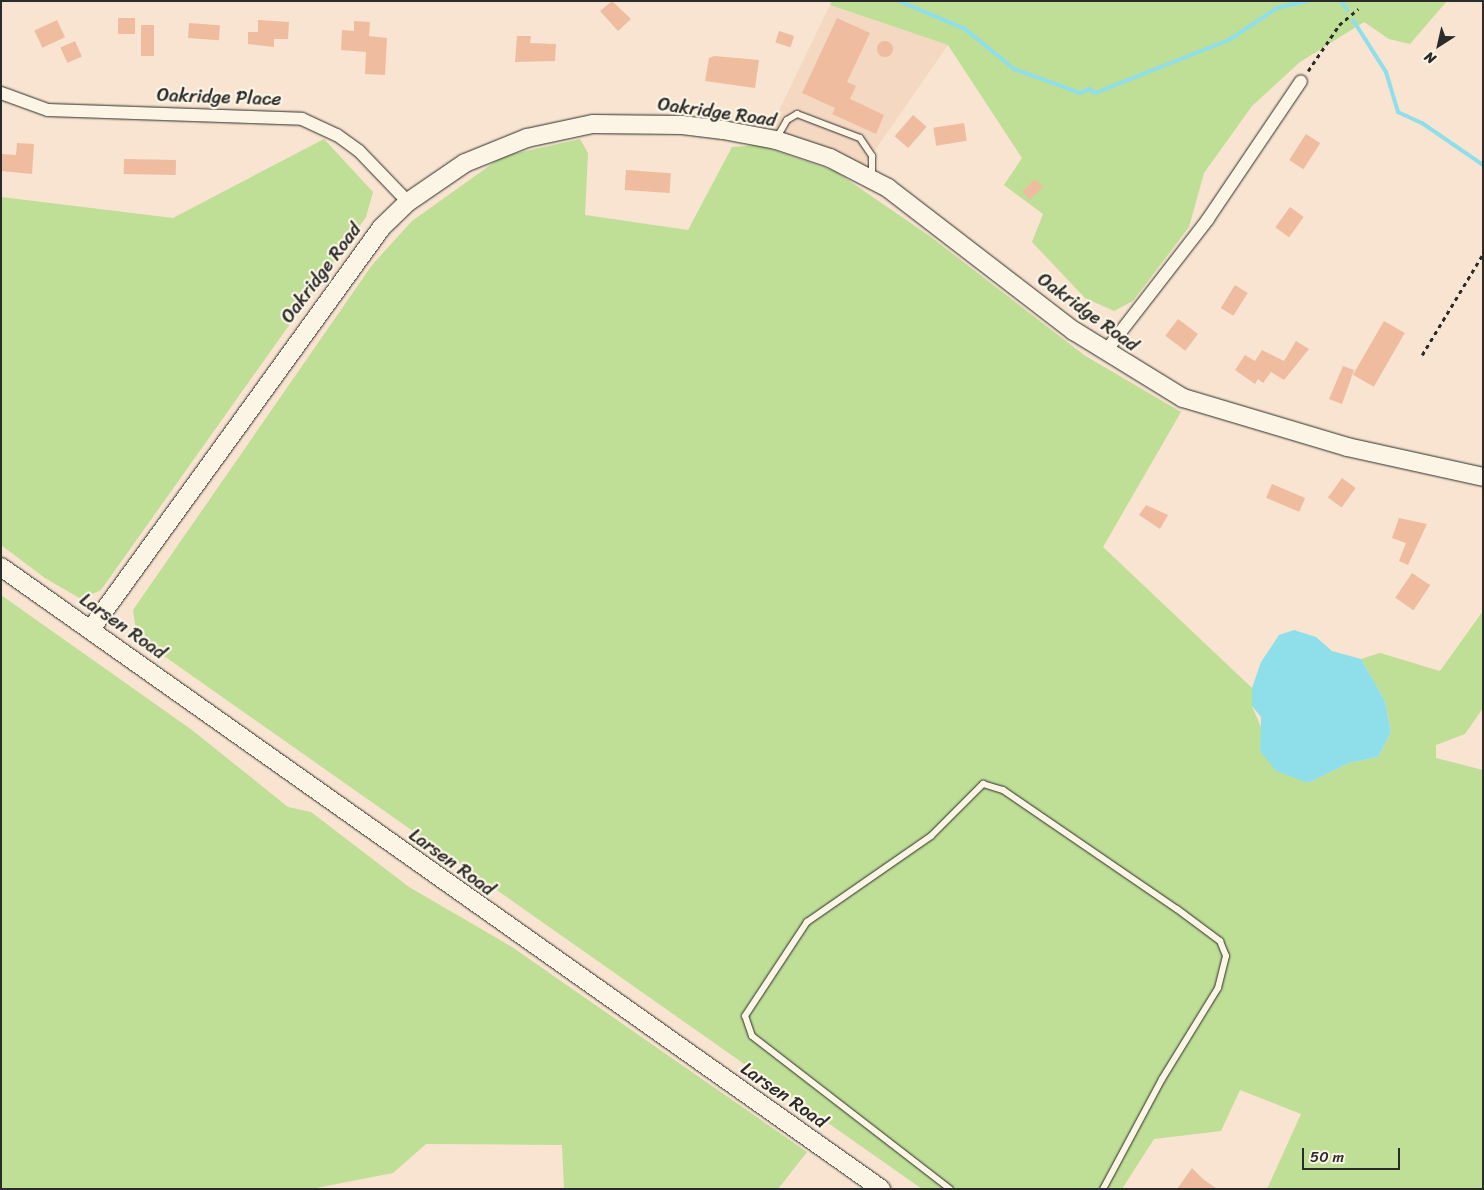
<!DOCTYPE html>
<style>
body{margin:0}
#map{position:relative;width:1484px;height:1190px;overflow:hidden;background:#f8e4d0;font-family:Sriracha,sans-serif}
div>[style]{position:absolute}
.built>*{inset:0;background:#f5d8c2}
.green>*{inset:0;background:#bfde96}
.water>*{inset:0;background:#8fdfeb}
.stream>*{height:4px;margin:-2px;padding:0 2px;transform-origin:2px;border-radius:2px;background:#8fdfeb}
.building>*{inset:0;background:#efbca0;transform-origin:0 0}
.round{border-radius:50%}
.path>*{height:2.5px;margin-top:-1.25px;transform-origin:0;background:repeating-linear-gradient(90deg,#2b2b2b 0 4px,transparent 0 8px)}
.roads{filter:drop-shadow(0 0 1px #2b2b2b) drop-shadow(0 0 1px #2b2b2b)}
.lane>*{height:6px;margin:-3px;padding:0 3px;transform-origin:3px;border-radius:3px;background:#fcf5e5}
.street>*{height:12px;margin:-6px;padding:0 6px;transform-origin:6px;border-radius:6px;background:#fcf5e5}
.secondary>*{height:18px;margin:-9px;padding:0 9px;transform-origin:9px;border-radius:9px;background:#fcf5e5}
span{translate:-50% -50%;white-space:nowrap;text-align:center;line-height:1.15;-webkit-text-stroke:4.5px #fcf5e5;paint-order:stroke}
.street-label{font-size:19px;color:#2b2b2b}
.frame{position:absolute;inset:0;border:2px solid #2b2b2b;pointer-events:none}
.north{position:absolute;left:1414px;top:20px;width:50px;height:50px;-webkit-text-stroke:4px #fcf5e5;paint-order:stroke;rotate:215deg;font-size:14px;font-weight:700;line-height:20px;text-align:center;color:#2b2b2b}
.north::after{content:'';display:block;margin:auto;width:18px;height:22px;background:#2b2b2b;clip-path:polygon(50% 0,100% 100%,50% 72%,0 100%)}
.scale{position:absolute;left:1302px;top:1148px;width:98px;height:22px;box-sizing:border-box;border:2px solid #2b2b2b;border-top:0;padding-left:6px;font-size:15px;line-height:18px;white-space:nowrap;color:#2b2b2b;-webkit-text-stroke:4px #fcf5e5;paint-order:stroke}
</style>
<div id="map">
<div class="built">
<div style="clip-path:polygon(830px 5px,948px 45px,864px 166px,769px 131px)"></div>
</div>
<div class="green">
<div style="clip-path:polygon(832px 1px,1447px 1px,1410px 44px,1389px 39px,1364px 22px,1300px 62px,1252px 106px,1204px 173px,1189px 227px,1133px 301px,1114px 311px,1085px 298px,1032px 242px,1043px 214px,1004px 185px,1022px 158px,948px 45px,830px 5px)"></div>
<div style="clip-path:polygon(324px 139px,373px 192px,366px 217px,101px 590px,81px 599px,45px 578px,1px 545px,1px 197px,173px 218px)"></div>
<div style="clip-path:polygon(580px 139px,588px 153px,585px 215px,688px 230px,732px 147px,758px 145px,835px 171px,931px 237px,1084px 355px,1181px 412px,1103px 547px,1252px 688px,1252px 706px,1262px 730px,1260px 751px,1308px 783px,1349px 763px,1378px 757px,1391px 732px,1385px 701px,1361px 659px,1380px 653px,1440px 671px,1483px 611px,1483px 708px,1465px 734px,1436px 745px,1436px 758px,1483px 770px,1483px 1189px,1267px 1189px,1301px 1114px,1240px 1090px,1221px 1131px,1154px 1139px,1122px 1189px,922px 1189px,137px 637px,133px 610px,372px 265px,412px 221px,503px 156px)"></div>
<div style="clip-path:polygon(1px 595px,192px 730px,288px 807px,311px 812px,409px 887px,512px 947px,807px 1152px,778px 1189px,564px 1189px,562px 1145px,426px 1144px,393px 1173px,311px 1189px,1px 1189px)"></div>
</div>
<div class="water">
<div style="clip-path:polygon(1294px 630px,1316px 637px,1332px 651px,1361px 659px,1385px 701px,1391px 732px,1378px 757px,1349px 763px,1308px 783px,1276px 771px,1260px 751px,1261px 717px,1252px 706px,1252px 688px,1261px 662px,1279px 635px)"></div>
</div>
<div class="stream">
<div style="left:899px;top:1px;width:72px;rotate:23deg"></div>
<div style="left:965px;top:29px;width:63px;rotate:39.2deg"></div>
<div style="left:1014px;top:69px;width:70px;rotate:20deg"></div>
<div style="left:1080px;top:93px;width:10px;rotate:-24deg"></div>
<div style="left:1089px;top:89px;width:7px;rotate:34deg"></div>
<div style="left:1095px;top:93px;width:144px;rotate:-21.6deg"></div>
<div style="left:1229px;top:40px;width:58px;rotate:-33.7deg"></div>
<div style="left:1277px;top:8px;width:31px;rotate:-13deg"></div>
<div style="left:1341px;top:1px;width:11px;rotate:56deg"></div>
<div style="left:1353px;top:20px;width:62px;rotate:57.6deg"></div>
<div style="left:1386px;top:72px;width:42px;rotate:73.3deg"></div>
<div style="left:1398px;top:112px;width:26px;rotate:25deg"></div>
<div style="left:1422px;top:123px;width:74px;rotate:34.5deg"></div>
</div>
<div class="building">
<div style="clip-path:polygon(612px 1px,631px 19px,618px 31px,600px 11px)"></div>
<div style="left:118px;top:18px;width:17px;height:16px"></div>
<div style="clip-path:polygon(837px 18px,870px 33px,847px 82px,856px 86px,850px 99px,884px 115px,876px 134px,832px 114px,835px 108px,802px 93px)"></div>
<div style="left:57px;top:20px;width:19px;height:25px;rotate:65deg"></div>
<div style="clip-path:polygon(258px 20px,289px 22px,288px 39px,274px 39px,274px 47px,248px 44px,248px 32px,258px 32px)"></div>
<div style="clip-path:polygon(354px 21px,370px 22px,369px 36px,387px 38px,385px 75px,365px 74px,366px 52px,341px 50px,342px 30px,354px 31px)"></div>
<div style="left:189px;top:23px;width:31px;height:15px;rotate:4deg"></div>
<div style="left:141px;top:25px;width:13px;height:31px"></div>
<div style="left:779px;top:31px;width:16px;height:12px;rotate:18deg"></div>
<div style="clip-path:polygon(517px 36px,531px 36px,530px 43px,556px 44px,555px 61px,515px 62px)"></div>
<div style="left:75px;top:41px;width:17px;height:16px;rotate:66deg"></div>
<div class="round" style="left:877px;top:41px;width:16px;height:16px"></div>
<div style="clip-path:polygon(714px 56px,759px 60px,755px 88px,705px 81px,709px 58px)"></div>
<div style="left:913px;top:115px;width:18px;height:28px;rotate:41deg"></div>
<div style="left:964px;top:123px;width:18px;height:31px;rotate:81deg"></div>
<div style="left:1306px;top:134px;width:17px;height:31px;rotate:33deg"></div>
<div style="clip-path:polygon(17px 143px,34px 144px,32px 174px,1px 171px,1px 154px,16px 155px)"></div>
<div style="left:124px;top:159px;width:52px;height:15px;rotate:1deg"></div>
<div style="left:626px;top:170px;width:45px;height:20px;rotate:4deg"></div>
<div style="left:1035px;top:179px;width:11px;height:18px;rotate:45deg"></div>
<div style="left:1290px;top:207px;width:17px;height:25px;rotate:36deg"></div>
<div style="left:1235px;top:285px;width:15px;height:27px;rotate:32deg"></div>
<div style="left:1178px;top:319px;width:25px;height:21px;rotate:37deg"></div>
<div style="left:1384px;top:321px;width:24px;height:62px;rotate:30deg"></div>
<div style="clip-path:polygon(1296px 341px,1309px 349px,1284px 380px,1271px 372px,1263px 383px,1258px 379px,1255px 384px,1235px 370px,1245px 355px,1255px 361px,1262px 350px,1284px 361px)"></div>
<div style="clip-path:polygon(1343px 366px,1354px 370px,1342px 404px,1329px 399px)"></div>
<div style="left:1342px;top:478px;width:17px;height:24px;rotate:36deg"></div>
<div style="left:1272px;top:484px;width:36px;height:15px;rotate:23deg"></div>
<div style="clip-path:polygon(1146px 505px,1168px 515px,1160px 529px,1139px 515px)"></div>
<div style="clip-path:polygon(1399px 518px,1427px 524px,1408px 565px,1399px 561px,1406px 543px,1392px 538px)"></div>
<div style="left:1412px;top:573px;width:22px;height:30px;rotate:34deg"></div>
<div style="clip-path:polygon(1192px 1168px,1203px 1179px,1217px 1189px,1177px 1189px)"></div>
</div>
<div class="path">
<div style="left:1308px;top:71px;width:55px;rotate:-56deg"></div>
<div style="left:1339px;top:25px;width:25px;rotate:-40deg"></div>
<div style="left:1422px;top:355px;width:118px;rotate:-58.9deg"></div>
</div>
<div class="roads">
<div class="lane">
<div style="left:776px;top:139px;width:22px;rotate:-60deg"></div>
<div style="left:787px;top:120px;width:12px;rotate:-31deg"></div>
<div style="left:797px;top:114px;width:67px;rotate:20.9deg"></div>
<div style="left:860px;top:138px;width:22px;rotate:56deg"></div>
<div style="left:872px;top:156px;width:21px;rotate:90deg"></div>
<div style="left:950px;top:1189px;width:250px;rotate:-142.3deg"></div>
<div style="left:752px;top:1036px;width:21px;rotate:-109deg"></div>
<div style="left:745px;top:1016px;width:113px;rotate:-56.6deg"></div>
<div style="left:807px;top:922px;width:151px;rotate:-34.7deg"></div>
<div style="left:931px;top:836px;width:74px;rotate:-45deg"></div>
<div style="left:983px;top:784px;width:21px;rotate:17deg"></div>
<div style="left:1003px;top:790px;width:211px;rotate:34.4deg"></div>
<div style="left:1177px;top:909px;width:54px;rotate:36.7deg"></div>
<div style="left:1220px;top:941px;width:16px;rotate:68deg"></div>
<div style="left:1226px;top:956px;width:33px;rotate:104deg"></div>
<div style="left:1218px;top:988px;width:107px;rotate:121.6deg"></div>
<div style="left:1162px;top:1079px;width:125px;rotate:118.2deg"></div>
</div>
<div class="street">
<div style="left:1px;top:93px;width:50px;rotate:19.9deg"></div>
<div style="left:48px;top:110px;width:254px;rotate:2deg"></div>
<div style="left:302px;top:119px;width:38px;rotate:25deg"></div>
<div style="left:337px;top:135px;width:27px;rotate:36deg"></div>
<div style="left:359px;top:151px;width:71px;rotate:46.1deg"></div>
<div style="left:1105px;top:352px;width:168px;rotate:-52.2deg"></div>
<div style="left:1208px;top:219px;width:166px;rotate:-56deg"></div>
</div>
<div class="secondary">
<div style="left:1px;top:567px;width:1078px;rotate:35.25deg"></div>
<div style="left:91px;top:629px;width:495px;rotate:-54.1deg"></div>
<div style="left:381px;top:228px;width:37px;rotate:-44deg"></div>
<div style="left:408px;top:202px;width:69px;rotate:-34.4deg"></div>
<div style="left:465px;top:163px;width:67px;rotate:-22deg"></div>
<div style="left:527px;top:138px;width:67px;rotate:-12deg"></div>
<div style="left:593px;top:124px;width:89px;rotate:0.6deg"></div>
<div style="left:682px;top:125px;width:41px;rotate:7deg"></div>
<div style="left:723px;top:130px;width:54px;rotate:10.7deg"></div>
<div style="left:776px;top:140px;width:57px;rotate:18.4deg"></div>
<div style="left:830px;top:158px;width:65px;rotate:27.3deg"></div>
<div style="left:888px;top:188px;width:235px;rotate:37.6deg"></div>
<div style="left:1074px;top:331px;width:128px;rotate:31.6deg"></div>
<div style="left:1183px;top:398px;width:171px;rotate:16.6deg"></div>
<div style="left:1347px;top:447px;width:139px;rotate:12.4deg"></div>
</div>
</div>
<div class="street-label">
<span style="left:219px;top:97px;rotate:2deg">Oakridge Place</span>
<span style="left:717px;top:112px;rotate:8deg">Oakridge Road</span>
<span style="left:321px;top:273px;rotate:-53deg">Oakridge Road</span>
<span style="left:1088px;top:312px;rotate:36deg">Oakridge Road</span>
<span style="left:123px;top:626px;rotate:35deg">Larsen Road</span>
<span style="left:452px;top:862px;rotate:36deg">Larsen Road</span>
<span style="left:784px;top:1095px;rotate:35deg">Larsen Road</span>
</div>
<div class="frame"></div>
<div class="north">N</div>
<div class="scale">50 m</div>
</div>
